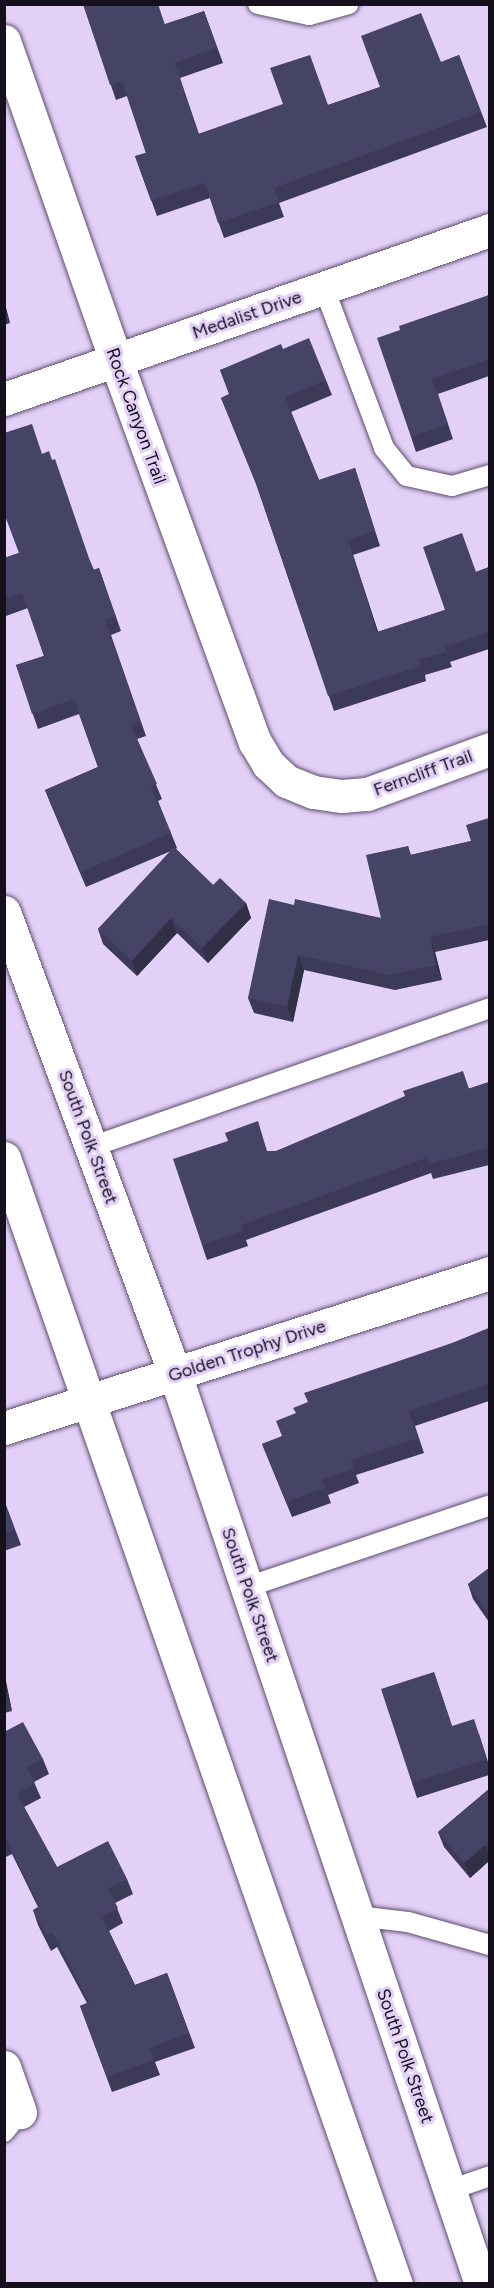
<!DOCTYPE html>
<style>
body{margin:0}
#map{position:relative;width:494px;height:2288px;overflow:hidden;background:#e2d0f7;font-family:Figtree,sans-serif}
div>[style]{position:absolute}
.roads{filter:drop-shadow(0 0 2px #5e4e6f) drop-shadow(0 0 2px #5e4e6f)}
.lane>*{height:20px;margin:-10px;padding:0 10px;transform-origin:10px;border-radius:10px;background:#fff}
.street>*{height:33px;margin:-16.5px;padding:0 16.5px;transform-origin:16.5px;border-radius:16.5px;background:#fff}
.secondary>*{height:33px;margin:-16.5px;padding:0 16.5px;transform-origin:16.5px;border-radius:16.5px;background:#fff}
.wall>*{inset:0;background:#3c3a58}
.shaded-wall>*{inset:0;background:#313047}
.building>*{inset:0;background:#464466}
span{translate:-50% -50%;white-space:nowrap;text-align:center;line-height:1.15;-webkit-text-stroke:6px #e2d0f7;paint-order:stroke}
.street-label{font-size:18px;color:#160f1c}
.frame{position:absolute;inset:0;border:6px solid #160f1c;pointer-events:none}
</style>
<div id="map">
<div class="roads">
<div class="lane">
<div style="left:258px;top:4px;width:52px;rotate:12.2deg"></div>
<div style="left:309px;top:15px;width:41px;rotate:-15.4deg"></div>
<div style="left:324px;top:288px;width:171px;rotate:69.4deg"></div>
<div style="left:384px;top:448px;width:36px;rotate:51deg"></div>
<div style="left:407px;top:476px;width:46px;rotate:12.5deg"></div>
<div style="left:452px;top:486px;width:40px;rotate:-16deg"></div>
<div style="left:91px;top:1147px;width:423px;rotate:-19.2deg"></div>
<div style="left:247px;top:1587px;width:256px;rotate:-18.6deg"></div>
<div style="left:357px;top:1916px;width:51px;rotate:6.7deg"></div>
<div style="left:408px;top:1922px;width:85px;rotate:15.7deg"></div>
<div style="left:4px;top:2132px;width:26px;rotate:-51deg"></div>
<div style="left:450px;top:2190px;width:42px;rotate:-19.3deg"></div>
</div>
<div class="street">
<div style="left:4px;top:41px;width:339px;rotate:70.7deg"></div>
<div style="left:116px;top:361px;width:406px;rotate:70deg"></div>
<div style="left:255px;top:742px;width:26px;rotate:59deg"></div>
<div style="left:268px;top:764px;width:25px;rotate:43deg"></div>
<div style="left:286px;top:781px;width:29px;rotate:22deg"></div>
<div style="left:313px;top:792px;width:29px;rotate:8deg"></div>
<div style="left:342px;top:796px;width:25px;rotate:-5deg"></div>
<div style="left:367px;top:794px;width:131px;rotate:-20.1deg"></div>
<div style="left:4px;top:399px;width:515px;rotate:-19.17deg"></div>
<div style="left:4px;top:1428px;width:510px;rotate:-17.69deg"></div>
<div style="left:4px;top:2067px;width:48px;rotate:70.4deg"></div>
</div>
<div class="secondary">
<div style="left:4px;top:912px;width:493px;rotate:69.7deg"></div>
<div style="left:175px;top:1374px;width:960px;rotate:71.41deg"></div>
<div style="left:4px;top:1158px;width:1192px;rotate:70.81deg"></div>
</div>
</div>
<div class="wall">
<div style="clip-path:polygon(83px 4px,165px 24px,204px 11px,223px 63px,180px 78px,199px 134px,328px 105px,380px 87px,459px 55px,487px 127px,279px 203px,284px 217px,224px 238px,210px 198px,157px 216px,135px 156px,146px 153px,127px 96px,116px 100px)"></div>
<div style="clip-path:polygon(489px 295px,489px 376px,438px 394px,453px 439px,416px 452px,411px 437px,400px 330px)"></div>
<div style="clip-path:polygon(4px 301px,10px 323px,4px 325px)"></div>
<div style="clip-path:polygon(283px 349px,326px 380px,332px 395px,291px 412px,319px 480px,355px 468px,380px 546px,353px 555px,378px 632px,445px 610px,476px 572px,489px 567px,489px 649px,450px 662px,452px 667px,425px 675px,426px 681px,334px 711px,256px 484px,221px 398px,229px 394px,220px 370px)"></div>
<div style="clip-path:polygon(42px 454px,94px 570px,99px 568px,121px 631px,111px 635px,146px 736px,137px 739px,162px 799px,158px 801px,171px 833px,177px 848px,176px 849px,213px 885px,246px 903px,251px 918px,208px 963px,177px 933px,137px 976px,103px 944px,98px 929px,171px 851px,86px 887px,51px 805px,45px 790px,98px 767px,79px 714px,38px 729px,16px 665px,44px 656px,28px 608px,6px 616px,4px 611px,4px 558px,19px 553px)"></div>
<div style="clip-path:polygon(489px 818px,489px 940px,435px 952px,442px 980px,395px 990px,304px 970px,293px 1022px,254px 1013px,248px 998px,294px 905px,381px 918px,408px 846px,411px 855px,471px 841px)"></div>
<div style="clip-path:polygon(489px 1082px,489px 1165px,433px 1179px,431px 1173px,246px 1240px,248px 1246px,207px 1260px,202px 1245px,276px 1151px)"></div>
<div style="clip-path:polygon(489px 1328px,489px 1401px,415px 1426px,424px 1453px,356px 1475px,359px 1483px,328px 1495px,331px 1503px,292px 1517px,262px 1444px,281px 1437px,296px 1414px,455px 1342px)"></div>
<div style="clip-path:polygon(4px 1500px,21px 1545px,4px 1551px)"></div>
<div style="clip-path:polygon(489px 1568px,489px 1622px,473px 1599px,468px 1584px)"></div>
<div style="clip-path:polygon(434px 1672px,452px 1726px,479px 1734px,489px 1765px,489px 1775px,417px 1798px,412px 1783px)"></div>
<div style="clip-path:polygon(4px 1677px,12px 1711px,4px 1713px)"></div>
<div style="clip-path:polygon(4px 1732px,43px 1759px,49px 1774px,34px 1782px,41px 1798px,24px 1807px,57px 1867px,127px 1879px,133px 1894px,115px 1903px,123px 1923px,109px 1931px,135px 1985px,167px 1973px,195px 2048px,155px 2062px,160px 2075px,112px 2092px,80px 2006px,87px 2003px,57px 1947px,51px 1951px,38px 1925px,33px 1910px,38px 1907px,12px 1854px,4px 1858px)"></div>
<div style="clip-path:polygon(489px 1789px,489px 1861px,470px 1878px,444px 1847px,438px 1832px)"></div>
</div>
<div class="shaded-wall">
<div style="clip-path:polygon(4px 301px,10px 323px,4px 307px)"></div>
<div style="clip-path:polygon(348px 540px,353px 555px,383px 647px,377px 632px)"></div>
<div style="clip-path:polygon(246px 903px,251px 918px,208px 963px,202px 948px)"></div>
<div style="clip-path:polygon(171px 918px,177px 933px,137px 976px,132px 961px)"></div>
<div style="clip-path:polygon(430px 937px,435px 952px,442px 980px,436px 965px)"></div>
<div style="clip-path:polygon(298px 955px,304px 970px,293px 1022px,287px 1007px)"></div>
<div style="clip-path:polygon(4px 1677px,6px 1681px,12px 1711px,7px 1696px,4px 1685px)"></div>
<div style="clip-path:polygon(485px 1845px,489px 1856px,489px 1861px,470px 1878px,464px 1863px)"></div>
</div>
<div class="building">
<div style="clip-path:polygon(83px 4px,158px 4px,165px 25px,204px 11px,217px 48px,175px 63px,198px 134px,283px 104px,270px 68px,310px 55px,328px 105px,380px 87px,361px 36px,421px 13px,441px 62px,459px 55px,481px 112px,274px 188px,279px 202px,218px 223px,205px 183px,151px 201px,135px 156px,146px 153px,122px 81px,110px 85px)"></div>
<div style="clip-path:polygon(489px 295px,489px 359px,432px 379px,448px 424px,411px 437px,377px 338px,400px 330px,399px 326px)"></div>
<div style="clip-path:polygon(309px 338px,326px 380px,285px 397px,319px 480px,355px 468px,375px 531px,348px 540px,377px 632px,445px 610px,423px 547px,462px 533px,476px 572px,489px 567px,489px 632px,445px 647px,446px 652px,419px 660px,421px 666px,328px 696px,253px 474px,221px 398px,230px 394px,220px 370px,281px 344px,283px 349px)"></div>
<div style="clip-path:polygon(32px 424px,42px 454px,49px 451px,52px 460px,55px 459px,93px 570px,99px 568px,115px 616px,105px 620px,140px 721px,131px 725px,157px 784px,151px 787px,171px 833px,81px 872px,45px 790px,98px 767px,74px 699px,32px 714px,16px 665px,44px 656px,22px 593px,4px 599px,4px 558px,19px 553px,4px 513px,4px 433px)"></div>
<div style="clip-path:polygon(489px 818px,489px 924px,430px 937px,436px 965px,389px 975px,298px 955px,287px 1007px,248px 998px,269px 899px,294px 905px,295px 899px,381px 918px,366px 855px,408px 846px,410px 855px,471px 841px,466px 825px)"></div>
<div style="clip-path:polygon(174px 847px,213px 885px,220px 878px,246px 903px,202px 948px,171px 918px,132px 961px,98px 929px)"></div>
<div style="clip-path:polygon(463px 1071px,469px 1089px,489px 1082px,489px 1148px,428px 1164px,426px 1158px,241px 1225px,243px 1231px,202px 1245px,173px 1159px,228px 1141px,225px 1133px,258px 1121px,267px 1151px,276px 1151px,405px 1096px,403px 1091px)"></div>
<div style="clip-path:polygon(489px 1328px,489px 1384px,409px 1411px,418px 1438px,351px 1460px,354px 1468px,322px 1480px,325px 1488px,286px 1502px,262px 1444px,282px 1436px,276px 1421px,296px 1413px,293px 1408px,308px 1402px,304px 1393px,455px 1342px)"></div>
<div style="clip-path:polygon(4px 1500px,15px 1530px,4px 1534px)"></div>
<div style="clip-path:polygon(489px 1568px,489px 1615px,468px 1584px)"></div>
<div style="clip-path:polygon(434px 1672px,452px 1726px,474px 1719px,487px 1759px,412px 1783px,381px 1689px)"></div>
<div style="clip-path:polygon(4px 1685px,7px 1696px,4px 1697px)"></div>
<div style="clip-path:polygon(23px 1722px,43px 1759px,27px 1768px,35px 1783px,17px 1794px,57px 1867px,108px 1841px,127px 1879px,108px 1889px,118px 1908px,102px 1917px,135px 1985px,167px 1973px,189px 2033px,150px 2048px,154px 2060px,107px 2077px,80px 2006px,89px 2002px,52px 1932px,46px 1936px,33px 1910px,40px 1907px,6px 1839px,4px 1840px,4px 1732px)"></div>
<div style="clip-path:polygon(489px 1789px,489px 1849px,485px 1845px,464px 1863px,438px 1832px)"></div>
</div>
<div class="street-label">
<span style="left:247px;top:315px;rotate:-19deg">Medalist Drive</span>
<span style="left:136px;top:416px;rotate:70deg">Rock Canyon Trail</span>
<span style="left:423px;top:773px;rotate:-20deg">Ferncliff Trail</span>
<span style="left:88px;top:1137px;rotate:70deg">South Polk Street</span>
<span style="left:247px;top:1351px;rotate:-18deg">Golden Trophy Drive</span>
<span style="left:250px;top:1595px;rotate:71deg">South Polk Street</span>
<span style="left:405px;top:2056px;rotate:71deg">South Polk Street</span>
</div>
<div class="frame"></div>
</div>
